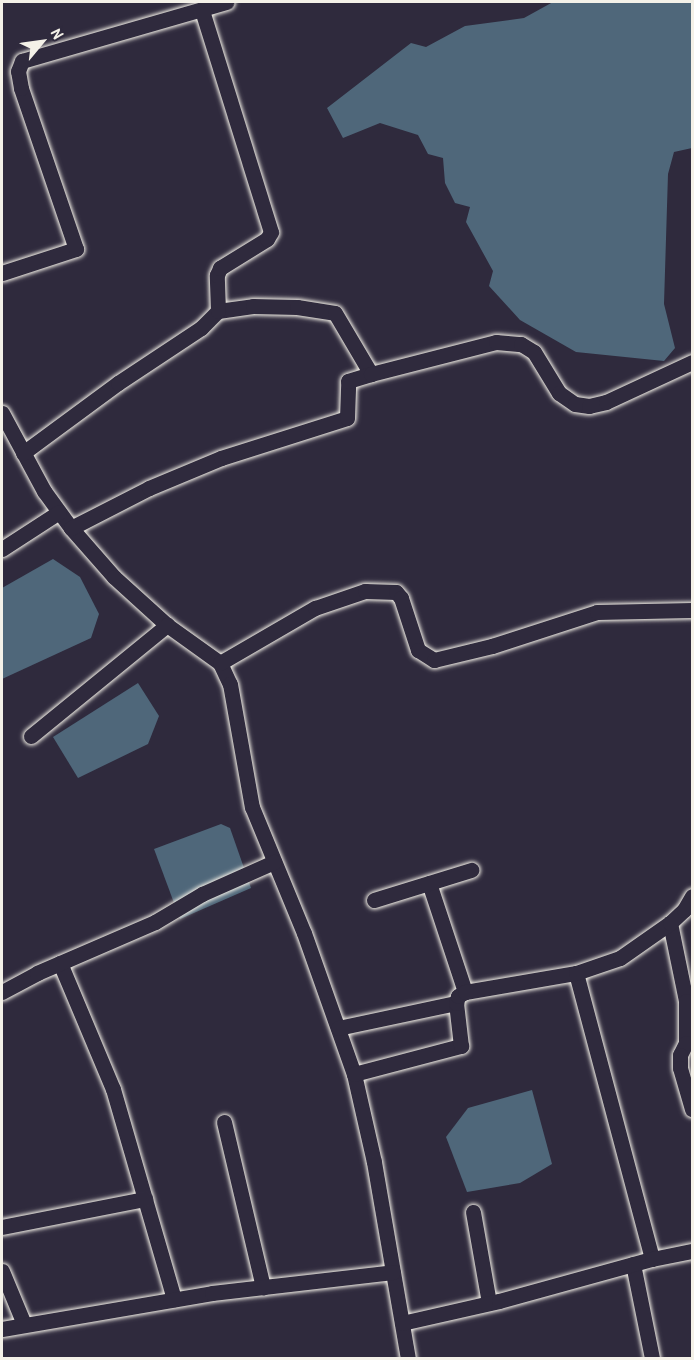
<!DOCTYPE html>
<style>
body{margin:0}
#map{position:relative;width:694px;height:1360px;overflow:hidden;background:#2f2a3d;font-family:"Patrick Hand",sans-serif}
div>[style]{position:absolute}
.water>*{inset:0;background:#4f677a}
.roads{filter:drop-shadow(0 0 2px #f4f1e8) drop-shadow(0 0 2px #f4f1e8)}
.street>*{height:15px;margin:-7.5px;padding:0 7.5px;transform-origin:7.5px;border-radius:7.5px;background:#2f2a3d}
span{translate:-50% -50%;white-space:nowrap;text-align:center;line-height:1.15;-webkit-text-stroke:5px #2f2a3d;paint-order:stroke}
.frame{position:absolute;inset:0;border:3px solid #f4f1e8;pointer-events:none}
.north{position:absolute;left:12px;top:12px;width:60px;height:60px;-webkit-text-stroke:4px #2f2a3d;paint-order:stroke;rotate:61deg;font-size:16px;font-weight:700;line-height:24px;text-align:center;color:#f4f1e8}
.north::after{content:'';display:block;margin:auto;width:21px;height:27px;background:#f4f1e8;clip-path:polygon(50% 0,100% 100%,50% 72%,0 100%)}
</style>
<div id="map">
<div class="water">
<div style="clip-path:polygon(553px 2px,692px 2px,692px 148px,674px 152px,668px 174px,664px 304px,675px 348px,664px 361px,576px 352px,520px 320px,489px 286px,493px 271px,466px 222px,470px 207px,455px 203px,445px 183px,443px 158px,428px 154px,418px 135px,380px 123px,343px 138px,327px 108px,411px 43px,426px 47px,465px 26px,524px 18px)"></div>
<div style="clip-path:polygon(53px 559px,80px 577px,99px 614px,91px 638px,2px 679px,2px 588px)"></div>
<div style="clip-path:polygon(138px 683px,159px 716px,148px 744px,78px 778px,53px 737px)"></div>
<div style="clip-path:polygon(221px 824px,230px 828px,251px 888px,180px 919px,154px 849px)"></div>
<div style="clip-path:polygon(532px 1090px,552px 1164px,520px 1183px,467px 1192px,446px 1137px,468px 1108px)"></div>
</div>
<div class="roads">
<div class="street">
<div style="left:2px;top:273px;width:78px;rotate:-18deg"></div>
<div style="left:76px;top:249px;width:170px;rotate:-108.9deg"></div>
<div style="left:21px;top:88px;width:17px;rotate:-100deg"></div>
<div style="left:18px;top:71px;width:11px;rotate:-68deg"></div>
<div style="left:22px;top:61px;width:213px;rotate:-16.1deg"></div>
<div style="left:218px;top:311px;width:35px;rotate:-8deg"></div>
<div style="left:253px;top:306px;width:44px;rotate:1.3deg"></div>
<div style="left:297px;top:307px;width:38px;rotate:9deg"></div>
<div style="left:335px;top:313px;width:71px;rotate:59.5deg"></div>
<div style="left:2px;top:413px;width:89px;rotate:61.7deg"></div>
<div style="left:44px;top:491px;width:46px;rotate:53.9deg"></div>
<div style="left:71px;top:528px;width:65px;rotate:48.7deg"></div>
<div style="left:114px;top:577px;width:72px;rotate:42.2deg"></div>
<div style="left:167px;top:625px;width:65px;rotate:35.6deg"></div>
<div style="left:220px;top:663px;width:23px;rotate:65deg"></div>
<div style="left:230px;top:684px;width:125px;rotate:79.9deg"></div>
<div style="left:252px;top:807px;width:136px;rotate:67.6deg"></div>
<div style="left:304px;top:933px;width:150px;rotate:70.5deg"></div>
<div style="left:354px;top:1074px;width:90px;rotate:77.2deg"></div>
<div style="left:374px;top:1162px;width:199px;rotate:80.2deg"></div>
<div style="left:23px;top:453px;width:118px;rotate:-36.4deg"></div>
<div style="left:118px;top:383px;width:100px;rotate:-33.5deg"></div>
<div style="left:201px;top:328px;width:24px;rotate:-45deg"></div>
<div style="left:218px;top:311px;width:36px;rotate:-92deg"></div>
<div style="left:217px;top:275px;width:8px;rotate:-67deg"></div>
<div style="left:220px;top:268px;width:55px;rotate:-31.7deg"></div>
<div style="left:267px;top:239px;width:8px;rotate:-60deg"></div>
<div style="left:271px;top:232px;width:232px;rotate:-107.3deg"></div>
<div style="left:71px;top:528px;width:88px;rotate:-27.1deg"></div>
<div style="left:149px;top:488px;width:78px;rotate:-22.6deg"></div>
<div style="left:221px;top:458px;width:132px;rotate:-17.6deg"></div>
<div style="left:347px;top:418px;width:37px;rotate:-88deg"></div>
<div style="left:348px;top:381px;width:24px;rotate:-17deg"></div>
<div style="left:371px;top:374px;width:129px;rotate:-14.4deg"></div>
<div style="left:496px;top:342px;width:25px;rotate:5deg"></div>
<div style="left:521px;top:344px;width:15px;rotate:32deg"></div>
<div style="left:534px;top:352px;width:48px;rotate:58.6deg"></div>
<div style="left:559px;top:393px;width:19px;rotate:35deg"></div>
<div style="left:575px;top:404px;width:14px;rotate:8deg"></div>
<div style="left:589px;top:406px;width:17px;rotate:-13deg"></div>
<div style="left:606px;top:402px;width:95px;rotate:-24.9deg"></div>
<div style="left:2px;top:549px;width:68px;rotate:-33deg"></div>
<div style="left:220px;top:663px;width:110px;rotate:-30.1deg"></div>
<div style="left:315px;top:608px;width:53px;rotate:-18.8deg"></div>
<div style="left:365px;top:591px;width:31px;rotate:2deg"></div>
<div style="left:396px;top:592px;width:8px;rotate:50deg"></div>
<div style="left:401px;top:598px;width:55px;rotate:71.9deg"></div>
<div style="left:418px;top:650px;width:19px;rotate:32deg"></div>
<div style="left:434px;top:660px;width:60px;rotate:-13.6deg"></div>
<div style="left:492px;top:646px;width:110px;rotate:-17.9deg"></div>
<div style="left:597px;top:612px;width:95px;rotate:-1.2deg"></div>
<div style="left:31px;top:736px;width:176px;rotate:-39.2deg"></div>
<div style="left:429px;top:883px;width:115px;rotate:71.7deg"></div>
<div style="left:374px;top:900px;width:102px;rotate:-17.2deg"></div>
<div style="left:670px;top:923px;width:80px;rotate:78.4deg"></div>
<div style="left:686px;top:1001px;width:42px;rotate:90deg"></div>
<div style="left:686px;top:1043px;width:13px;rotate:117deg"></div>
<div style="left:680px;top:1055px;width:13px;rotate:90deg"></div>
<div style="left:680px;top:1068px;width:43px;rotate:73.7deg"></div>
<div style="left:60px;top:963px;width:137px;rotate:67.2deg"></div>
<div style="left:113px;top:1089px;width:219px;rotate:73.8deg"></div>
<div style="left:576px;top:973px;width:296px;rotate:75.1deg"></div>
<div style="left:2px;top:992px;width:40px;rotate:-28deg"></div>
<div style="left:37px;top:973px;width:129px;rotate:-23.4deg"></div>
<div style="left:155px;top:922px;width:55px;rotate:-30.8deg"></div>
<div style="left:202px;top:894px;width:79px;rotate:-24deg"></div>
<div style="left:338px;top:1028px;width:121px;rotate:-12deg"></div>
<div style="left:354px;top:1074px;width:111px;rotate:-14.7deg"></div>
<div style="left:461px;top:1046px;width:43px;rotate:-96.6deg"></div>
<div style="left:456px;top:1003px;width:7px;rotate:-74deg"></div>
<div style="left:458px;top:996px;width:8px;rotate:-30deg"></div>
<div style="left:465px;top:992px;width:113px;rotate:-9.7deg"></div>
<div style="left:576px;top:973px;width:46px;rotate:-18.8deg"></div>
<div style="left:620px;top:958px;width:61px;rotate:-35deg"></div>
<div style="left:670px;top:923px;width:19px;rotate:-43deg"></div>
<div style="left:684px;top:910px;width:16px;rotate:-60deg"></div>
<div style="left:224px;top:1122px;width:170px;rotate:76.7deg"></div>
<div style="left:473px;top:1212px;width:92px;rotate:80deg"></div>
<div style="left:2px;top:1227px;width:146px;rotate:-11.1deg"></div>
<div style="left:633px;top:1264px;width:96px;rotate:78.6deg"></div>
<div style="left:2px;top:1271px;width:57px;rotate:67.5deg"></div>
<div style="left:402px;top:1323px;width:99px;rotate:-12.8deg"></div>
<div style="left:499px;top:1301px;width:159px;rotate:-15.4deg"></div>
<div style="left:652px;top:1259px;width:41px;rotate:-11.3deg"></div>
<div style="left:2px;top:1329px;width:213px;rotate:-9.7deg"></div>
<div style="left:212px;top:1293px;width:182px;rotate:-6.6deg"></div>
</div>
</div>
<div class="frame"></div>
<div class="north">N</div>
</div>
